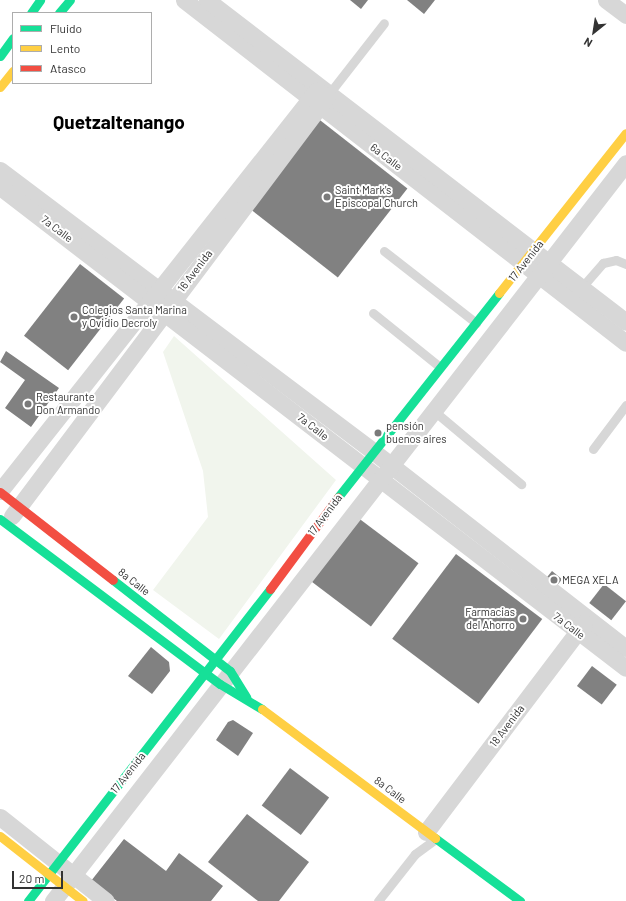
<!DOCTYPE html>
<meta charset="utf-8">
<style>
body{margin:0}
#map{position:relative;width:626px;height:901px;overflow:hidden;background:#fff;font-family:Barlow,sans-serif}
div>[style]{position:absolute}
.green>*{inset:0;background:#f1f5ed}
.building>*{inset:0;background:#818181;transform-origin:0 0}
.lane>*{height:9px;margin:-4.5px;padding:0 4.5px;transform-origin:4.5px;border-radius:4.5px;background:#d7d7d7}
.street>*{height:17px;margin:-8.5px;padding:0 8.5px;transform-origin:8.5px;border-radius:8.5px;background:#d7d7d7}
.fast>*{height:9px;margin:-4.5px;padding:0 4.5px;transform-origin:4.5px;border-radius:4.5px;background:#16e098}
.slow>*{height:9px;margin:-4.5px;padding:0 4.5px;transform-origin:4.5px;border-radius:4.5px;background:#ffcf43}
.jam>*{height:9px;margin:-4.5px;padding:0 4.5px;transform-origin:4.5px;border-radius:4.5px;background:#f24e42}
.dots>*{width:11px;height:11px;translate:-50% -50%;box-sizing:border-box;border:2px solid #fff;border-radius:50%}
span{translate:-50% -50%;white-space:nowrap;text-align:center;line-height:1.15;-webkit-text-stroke:4px #fff;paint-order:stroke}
.street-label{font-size:11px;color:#333}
.poi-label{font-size:11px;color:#333}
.left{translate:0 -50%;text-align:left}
.right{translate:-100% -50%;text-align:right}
.town-label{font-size:19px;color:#000;font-weight:700}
.legend{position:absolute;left:12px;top:12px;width:140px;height:72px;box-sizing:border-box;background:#fff;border:1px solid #adadad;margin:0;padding:5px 7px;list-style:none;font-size:12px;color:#333}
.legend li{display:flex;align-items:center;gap:8px;height:20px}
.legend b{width:20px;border:1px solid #adadad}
.north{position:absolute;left:574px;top:12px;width:40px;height:40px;-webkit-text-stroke:3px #fff;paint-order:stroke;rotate:210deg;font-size:11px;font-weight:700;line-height:16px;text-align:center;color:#333}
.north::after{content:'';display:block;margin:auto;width:14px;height:18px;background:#333;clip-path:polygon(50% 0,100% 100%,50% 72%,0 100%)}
.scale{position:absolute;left:12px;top:871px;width:51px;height:18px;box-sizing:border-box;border:2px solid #333;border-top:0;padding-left:5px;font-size:12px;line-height:14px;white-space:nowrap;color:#333;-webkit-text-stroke:3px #fff;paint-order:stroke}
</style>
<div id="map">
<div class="green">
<div style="clip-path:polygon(174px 336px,336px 480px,219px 639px,153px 590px,208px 517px,203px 471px,163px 352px)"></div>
</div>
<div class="building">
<div style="clip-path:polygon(350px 0,368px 0,361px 9px)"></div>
<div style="clip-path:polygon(407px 0,435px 0,424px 14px)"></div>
<div style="left:316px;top:117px;width:116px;height:113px;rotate:38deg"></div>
<div style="left:80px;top:264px;width:56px;height:91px;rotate:38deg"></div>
<div style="clip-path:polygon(6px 351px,59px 388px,31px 427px,5px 408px,25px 380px,0 362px)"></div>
<div style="left:357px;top:517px;width:77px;height:79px;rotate:37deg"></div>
<div style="left:456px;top:554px;width:108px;height:106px;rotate:37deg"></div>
<div style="left:552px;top:571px;width:13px;height:12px;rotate:39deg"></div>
<div style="left:604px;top:584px;width:28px;height:24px;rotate:38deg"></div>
<div style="clip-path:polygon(151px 647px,169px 662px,170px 671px,152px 694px,128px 676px)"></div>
<div style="left:592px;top:666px;width:31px;height:25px;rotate:37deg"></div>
<div style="clip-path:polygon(233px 720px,253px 733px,238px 756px,216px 740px,228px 722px)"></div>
<div style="left:290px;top:768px;width:49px;height:47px;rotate:37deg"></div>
<div style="clip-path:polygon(247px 814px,309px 862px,279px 901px,258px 901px,208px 862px)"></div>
<div style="clip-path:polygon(124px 839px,166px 871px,179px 853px,223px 886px,211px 901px,117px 901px,91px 881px)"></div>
</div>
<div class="lane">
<div style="left:328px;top:95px;width:91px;rotate:-52.1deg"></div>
<div style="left:384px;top:251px;width:117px;rotate:38deg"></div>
<div style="left:582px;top:287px;width:32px;rotate:-49deg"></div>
<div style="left:603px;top:263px;width:13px;rotate:-13deg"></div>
<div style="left:616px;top:260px;width:11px;rotate:22deg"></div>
<div style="left:373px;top:313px;width:86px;rotate:38.9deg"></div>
<div style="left:434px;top:411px;width:114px;rotate:40deg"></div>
<div style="left:593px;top:449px;width:55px;rotate:-53.1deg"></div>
<div style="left:378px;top:901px;width:60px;rotate:-51.8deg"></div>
<div style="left:415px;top:854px;width:26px;rotate:-36deg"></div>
</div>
<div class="street">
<div style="left:184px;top:0;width:559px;rotate:37.81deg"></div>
<div style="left:207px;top:0;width:528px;rotate:37.54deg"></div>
<div style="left:606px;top:0;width:25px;rotate:37deg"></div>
<div style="left:0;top:170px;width:468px;rotate:37deg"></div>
<div style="left:374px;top:452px;width:319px;rotate:37.9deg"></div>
<div style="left:0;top:187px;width:789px;rotate:37.54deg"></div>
<div style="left:0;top:491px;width:511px;rotate:-51.67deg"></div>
<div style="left:12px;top:516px;width:526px;rotate:-53.11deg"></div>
<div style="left:0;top:817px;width:135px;rotate:38.4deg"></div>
<div style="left:426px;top:832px;width:262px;rotate:-52.9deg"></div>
<div style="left:53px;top:901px;width:934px;rotate:-52.17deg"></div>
</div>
<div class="fast">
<div style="left:31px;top:13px;width:16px;rotate:-55deg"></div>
<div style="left:59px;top:13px;width:17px;rotate:-50deg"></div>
<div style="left:0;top:56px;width:22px;rotate:-54deg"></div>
<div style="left:338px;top:497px;width:260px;rotate:-51.7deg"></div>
<div style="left:0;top:519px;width:275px;rotate:36.9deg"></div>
<div style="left:220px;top:684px;width:49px;rotate:30.8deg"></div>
<div style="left:113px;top:580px;width:148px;rotate:37.9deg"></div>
<div style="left:230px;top:671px;width:31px;rotate:58deg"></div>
<div style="left:435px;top:838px;width:106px;rotate:36.5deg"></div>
<div style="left:28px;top:901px;width:395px;rotate:-52.2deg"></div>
</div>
<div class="slow">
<div style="left:0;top:87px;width:21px;rotate:-51deg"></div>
<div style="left:499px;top:293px;width:204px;rotate:-51.6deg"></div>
<div style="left:262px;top:709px;width:216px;rotate:36.7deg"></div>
<div style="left:0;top:836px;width:105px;rotate:38.1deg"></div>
</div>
<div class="jam">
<div style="left:0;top:492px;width:143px;rotate:37.9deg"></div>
<div style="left:270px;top:589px;width:114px;rotate:-53.5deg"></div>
</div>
<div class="dots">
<div style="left:327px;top:197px;background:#7a7a7a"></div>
<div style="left:74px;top:317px;background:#7a7a7a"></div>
<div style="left:28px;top:404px;background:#7a7a7a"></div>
<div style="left:378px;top:433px;background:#7a7a7a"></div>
<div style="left:554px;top:580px;background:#7a7a7a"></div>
<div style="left:523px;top:619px;background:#7a7a7a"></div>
</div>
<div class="street-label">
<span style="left:386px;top:157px;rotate:37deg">6a Calle</span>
<span style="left:57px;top:229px;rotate:37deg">7a Calle</span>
<span style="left:526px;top:261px;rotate:-52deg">17 Avenida</span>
<span style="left:195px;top:271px;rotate:-53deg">16 Avenida</span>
<span style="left:313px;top:427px;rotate:38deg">7a Calle</span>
<span style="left:325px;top:515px;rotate:-53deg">17 Avenida</span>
<span style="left:134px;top:582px;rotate:38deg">8a Calle</span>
<span style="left:569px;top:626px;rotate:37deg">7a Calle</span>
<span style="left:507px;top:726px;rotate:-53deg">18 Avenida</span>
<span style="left:128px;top:773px;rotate:-52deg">17 Avenida</span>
<span style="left:390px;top:790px;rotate:37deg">8a Calle</span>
</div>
<div class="poi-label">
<span class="left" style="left:335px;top:197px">Saint Mark's<br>Episcopal Church</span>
<span class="left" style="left:82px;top:317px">Colegios Santa Marina<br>y Ovidio Decroly</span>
<span class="left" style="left:36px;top:404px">Restaurante<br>Don Armando</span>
<span class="left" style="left:386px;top:433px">pensión<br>buenos aires</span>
<span class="left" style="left:562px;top:580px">MEGA XELA</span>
<span class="right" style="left:515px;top:619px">Farmacias<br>del Ahorro</span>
</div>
<div class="town-label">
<span style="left:119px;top:122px">Quetzaltenango</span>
</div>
<ul class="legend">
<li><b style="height:5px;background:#16e098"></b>Fluido</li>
<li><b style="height:5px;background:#ffcf43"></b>Lento</li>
<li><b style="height:5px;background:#f24e42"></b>Atasco</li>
</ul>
<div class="north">N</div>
<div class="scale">20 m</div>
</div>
